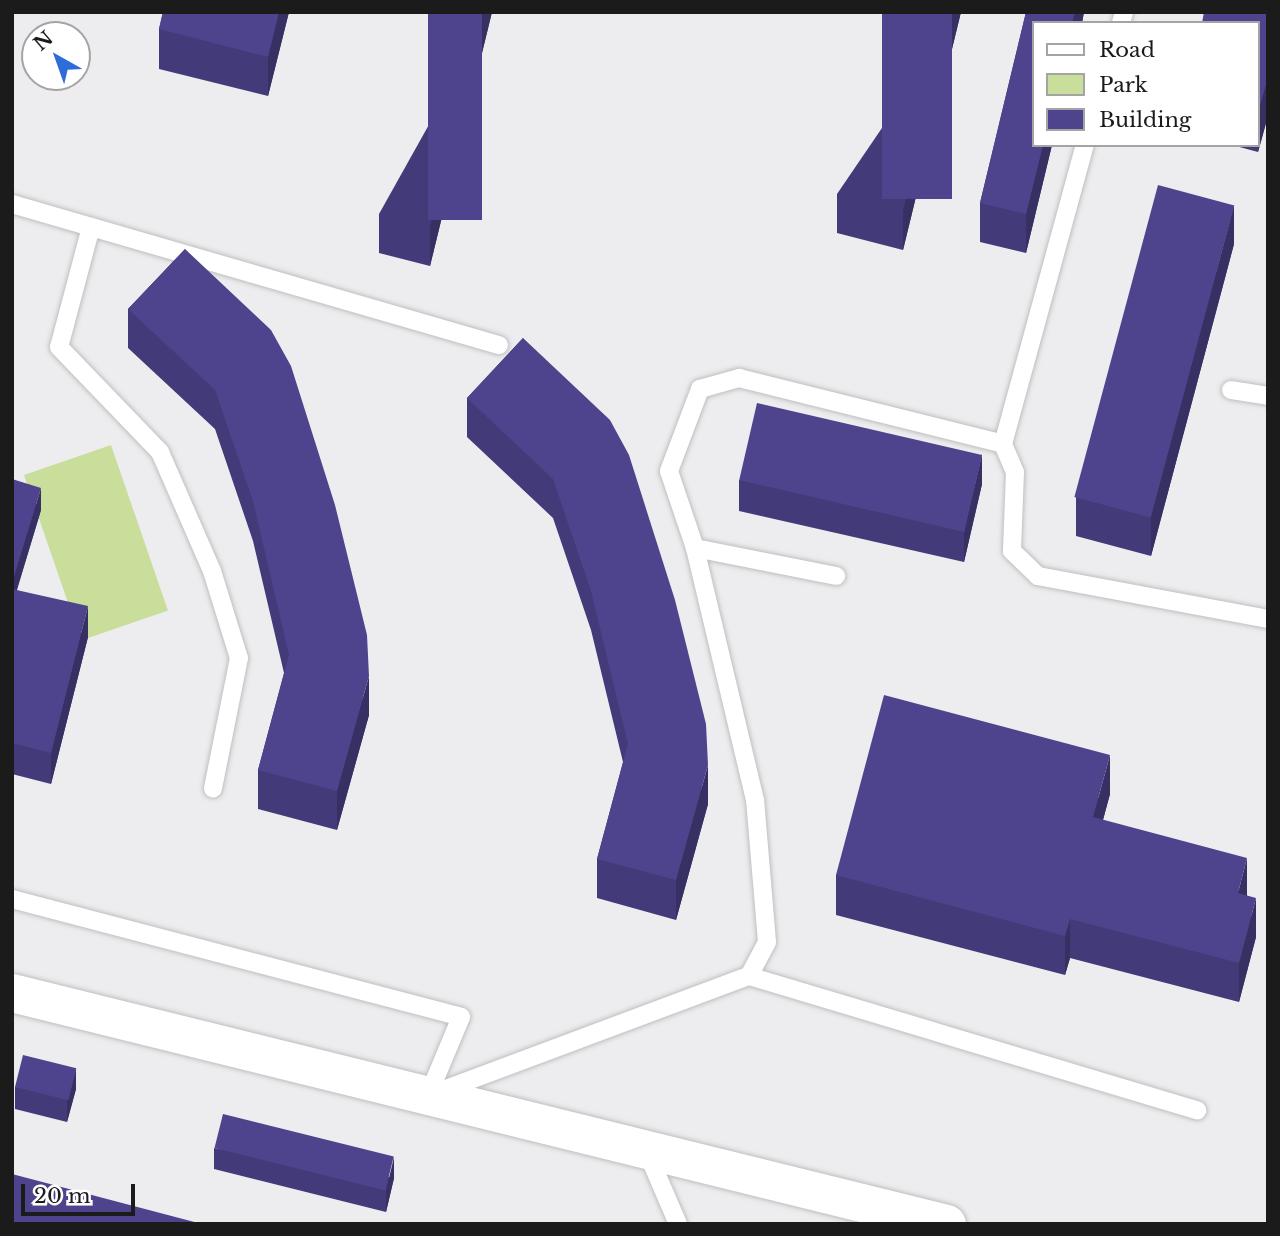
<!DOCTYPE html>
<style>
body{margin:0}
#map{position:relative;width:1280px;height:1236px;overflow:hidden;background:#ededef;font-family:"Libre Baskerville",serif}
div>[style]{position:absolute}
.green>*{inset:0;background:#c9de9a;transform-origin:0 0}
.roads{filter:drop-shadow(0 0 2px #bfbfc0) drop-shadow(0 0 2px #bfbfc0)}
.service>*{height:18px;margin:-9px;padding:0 9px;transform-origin:9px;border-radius:9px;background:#fff}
.secondary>*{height:38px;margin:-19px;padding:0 19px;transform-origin:19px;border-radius:19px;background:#fff}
.wall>*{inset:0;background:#433a79}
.shaded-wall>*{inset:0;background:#373063}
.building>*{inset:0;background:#4e448d;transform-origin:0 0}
span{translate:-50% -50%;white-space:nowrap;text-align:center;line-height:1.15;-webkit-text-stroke:7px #fff;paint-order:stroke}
.frame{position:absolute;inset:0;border:14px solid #1b1b1b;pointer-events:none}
.legend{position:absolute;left:1032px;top:21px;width:228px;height:126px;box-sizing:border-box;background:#fff;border:2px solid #a4a4a4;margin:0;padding:9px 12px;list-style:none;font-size:21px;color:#1b1b1b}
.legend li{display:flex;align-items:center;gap:14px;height:35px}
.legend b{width:35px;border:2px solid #a4a4a4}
.north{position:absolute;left:21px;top:21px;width:70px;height:70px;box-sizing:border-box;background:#fff;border:2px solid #a4a4a4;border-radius:50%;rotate:320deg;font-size:19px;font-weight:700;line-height:28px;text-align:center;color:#1b1b1b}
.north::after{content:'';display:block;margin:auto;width:24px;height:32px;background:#2d6cd9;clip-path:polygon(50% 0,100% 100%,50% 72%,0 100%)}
.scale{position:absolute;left:21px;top:1184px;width:114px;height:32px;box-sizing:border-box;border:4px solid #1b1b1b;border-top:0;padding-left:9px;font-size:21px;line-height:24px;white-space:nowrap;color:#1b1b1b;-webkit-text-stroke:5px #fff;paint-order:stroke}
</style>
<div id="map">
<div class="green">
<div style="left:111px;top:445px;width:175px;height:92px;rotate:71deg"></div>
</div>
<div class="roads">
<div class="service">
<div style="left:1121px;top:23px;width:11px;rotate:-75deg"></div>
<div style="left:12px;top:204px;width:507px;rotate:16.15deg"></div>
<div style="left:91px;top:227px;width:124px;rotate:104.9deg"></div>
<div style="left:59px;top:347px;width:146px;rotate:46.1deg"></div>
<div style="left:160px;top:452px;width:130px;rotate:66.4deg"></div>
<div style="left:212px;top:571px;width:91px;rotate:72.8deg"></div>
<div style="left:239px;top:658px;width:133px;rotate:101.3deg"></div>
<div style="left:1231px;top:390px;width:37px;rotate:9deg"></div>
<div style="left:1003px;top:444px;width:310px;rotate:-74.7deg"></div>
<div style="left:695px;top:548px;width:144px;rotate:11.2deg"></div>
<div style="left:12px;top:899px;width:464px;rotate:14.7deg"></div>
<div style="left:461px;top:1017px;width:86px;rotate:112.7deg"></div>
<div style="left:749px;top:976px;width:468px;rotate:16.7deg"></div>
<div style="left:438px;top:1092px;width:332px;rotate:-20.5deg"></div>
<div style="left:749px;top:976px;width:38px;rotate:-62deg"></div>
<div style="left:767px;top:942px;width:143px;rotate:-94.8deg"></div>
<div style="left:755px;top:800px;width:259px;rotate:-103.4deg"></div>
<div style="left:695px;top:548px;width:81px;rotate:-108.7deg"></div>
<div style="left:669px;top:471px;width:88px;rotate:-69.3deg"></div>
<div style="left:700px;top:389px;width:41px;rotate:-15.8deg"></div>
<div style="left:739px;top:378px;width:272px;rotate:14deg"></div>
<div style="left:1003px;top:444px;width:30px;rotate:67deg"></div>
<div style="left:1015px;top:472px;width:79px;rotate:92.2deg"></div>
<div style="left:1012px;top:551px;width:36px;rotate:44deg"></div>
<div style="left:1038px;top:576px;width:234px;rotate:10.6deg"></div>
<div style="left:647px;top:1152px;width:78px;rotate:66.7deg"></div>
</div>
<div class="secondary">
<div style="left:12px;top:993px;width:963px;rotate:13.88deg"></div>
</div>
</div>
<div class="wall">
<div style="clip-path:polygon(163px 12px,289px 12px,268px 96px,159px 69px,159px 29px)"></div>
<div style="clip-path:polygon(492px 12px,430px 266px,379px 253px,379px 214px)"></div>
<div style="clip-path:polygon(961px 12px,903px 250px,837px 233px,837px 194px)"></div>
<div style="clip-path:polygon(1026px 12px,1084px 12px,1082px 23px,1033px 23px,1033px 145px,1052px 145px,1026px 253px,980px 242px,980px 203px)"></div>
<div style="clip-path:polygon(1268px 12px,1268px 116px,1258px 152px,1232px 145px,1257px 145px,1257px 23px)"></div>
<div style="clip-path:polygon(1234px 244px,1151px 556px,1076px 536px,1076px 497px)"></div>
<div style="clip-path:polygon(185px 249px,369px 715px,337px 830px,258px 809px,258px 770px,284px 673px,253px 541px,215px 429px,128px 348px,128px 309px)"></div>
<div style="clip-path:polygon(523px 338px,708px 804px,676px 920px,597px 898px,597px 859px,623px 762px,591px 630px,553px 518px,467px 437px,467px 398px)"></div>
<div style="clip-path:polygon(12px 479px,41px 510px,17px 590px,88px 637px,51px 784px,12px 774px)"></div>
<div style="clip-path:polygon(739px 480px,982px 484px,964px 562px,739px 511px)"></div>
<div style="clip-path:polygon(1110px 794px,1103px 820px,1247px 895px,1256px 937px,1239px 1002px,1070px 958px,1065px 975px,836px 915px,836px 875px)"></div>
<div style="clip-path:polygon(15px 1087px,76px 1089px,67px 1122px,15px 1109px)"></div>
<div style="clip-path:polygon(214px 1148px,394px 1178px,386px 1212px,214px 1169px)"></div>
</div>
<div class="shaded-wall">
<div style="clip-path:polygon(279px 12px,289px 12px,268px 96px,268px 57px)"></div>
<div style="clip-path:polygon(482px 12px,492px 12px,430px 266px,430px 227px)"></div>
<div style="clip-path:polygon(952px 12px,961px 12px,903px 250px,903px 211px)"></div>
<div style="clip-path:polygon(1075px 12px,1084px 12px,1082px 23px,1072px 23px)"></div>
<div style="clip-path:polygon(1268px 77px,1268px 116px,1258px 152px,1258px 113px)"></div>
<div style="clip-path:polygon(1043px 145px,1052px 145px,1026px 253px,1026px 214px)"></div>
<div style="clip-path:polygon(1234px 205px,1234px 244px,1151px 556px,1151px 516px)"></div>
<div style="clip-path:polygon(982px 454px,982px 484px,964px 562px,964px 531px)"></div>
<div style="clip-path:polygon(41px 488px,41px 510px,12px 605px,12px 583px)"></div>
<div style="clip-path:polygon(88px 606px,88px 637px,51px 784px,51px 753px)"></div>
<div style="clip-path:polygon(369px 676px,369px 715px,337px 830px,337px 791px)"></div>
<div style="clip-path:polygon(1110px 755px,1110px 794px,1093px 856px,1093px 817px)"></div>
<div style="clip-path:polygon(708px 765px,708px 804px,676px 920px,676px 880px)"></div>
<div style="clip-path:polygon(1247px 858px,1247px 897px,1238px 893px)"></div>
<div style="clip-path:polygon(1256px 898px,1256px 937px,1239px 1002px,1239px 963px)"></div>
<div style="clip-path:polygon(1070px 919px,1070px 958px,1065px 975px,1065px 936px)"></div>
<div style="clip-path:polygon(76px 1068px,76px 1089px,67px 1122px,67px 1101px)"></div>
<div style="clip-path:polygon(394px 1157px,394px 1178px,386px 1212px,386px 1191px)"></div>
</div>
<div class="building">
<div style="clip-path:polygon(163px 12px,279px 12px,268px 57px,159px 29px)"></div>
<div style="left:428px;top:12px;width:54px;height:208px"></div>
<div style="left:882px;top:12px;width:70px;height:187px"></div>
<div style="clip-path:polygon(1026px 12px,1075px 12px,1072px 23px,1033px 23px,1033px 145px,1043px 145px,1026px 214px,980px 203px)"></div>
<div style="clip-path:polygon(1204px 12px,1268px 12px,1268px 77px,1258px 113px,1257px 23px,1202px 23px)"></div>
<div style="left:1158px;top:185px;width:79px;height:323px;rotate:15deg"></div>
<div style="clip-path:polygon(185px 249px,271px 330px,291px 366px,335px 505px,367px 635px,369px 676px,337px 791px,258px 770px,289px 655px,253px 501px,215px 390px,128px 309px)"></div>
<div style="clip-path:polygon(523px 338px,610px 420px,629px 455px,675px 600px,706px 724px,708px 765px,676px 880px,597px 859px,628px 744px,591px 591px,553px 479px,467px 398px)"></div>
<div style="left:757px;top:403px;width:231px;height:79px;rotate:13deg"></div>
<div style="clip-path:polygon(12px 479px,41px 488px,12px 583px)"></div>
<div style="clip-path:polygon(12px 589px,88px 606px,51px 753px,12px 743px)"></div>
<div style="clip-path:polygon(884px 695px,1110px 755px,1093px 817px,1247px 858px,1238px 893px,1256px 898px,1239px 963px,1070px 919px,1065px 936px,836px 875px)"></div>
<div style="left:23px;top:1055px;width:55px;height:33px;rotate:14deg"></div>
<div style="left:223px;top:1114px;width:176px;height:35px;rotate:14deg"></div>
<div style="clip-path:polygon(12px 1174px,202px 1224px,12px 1224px)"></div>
</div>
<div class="frame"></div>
<ul class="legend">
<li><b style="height:9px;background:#fff"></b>Road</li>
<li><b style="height:19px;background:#c9de9a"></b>Park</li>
<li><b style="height:19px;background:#4e448d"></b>Building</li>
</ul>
<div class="north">N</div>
<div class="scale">20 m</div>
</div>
